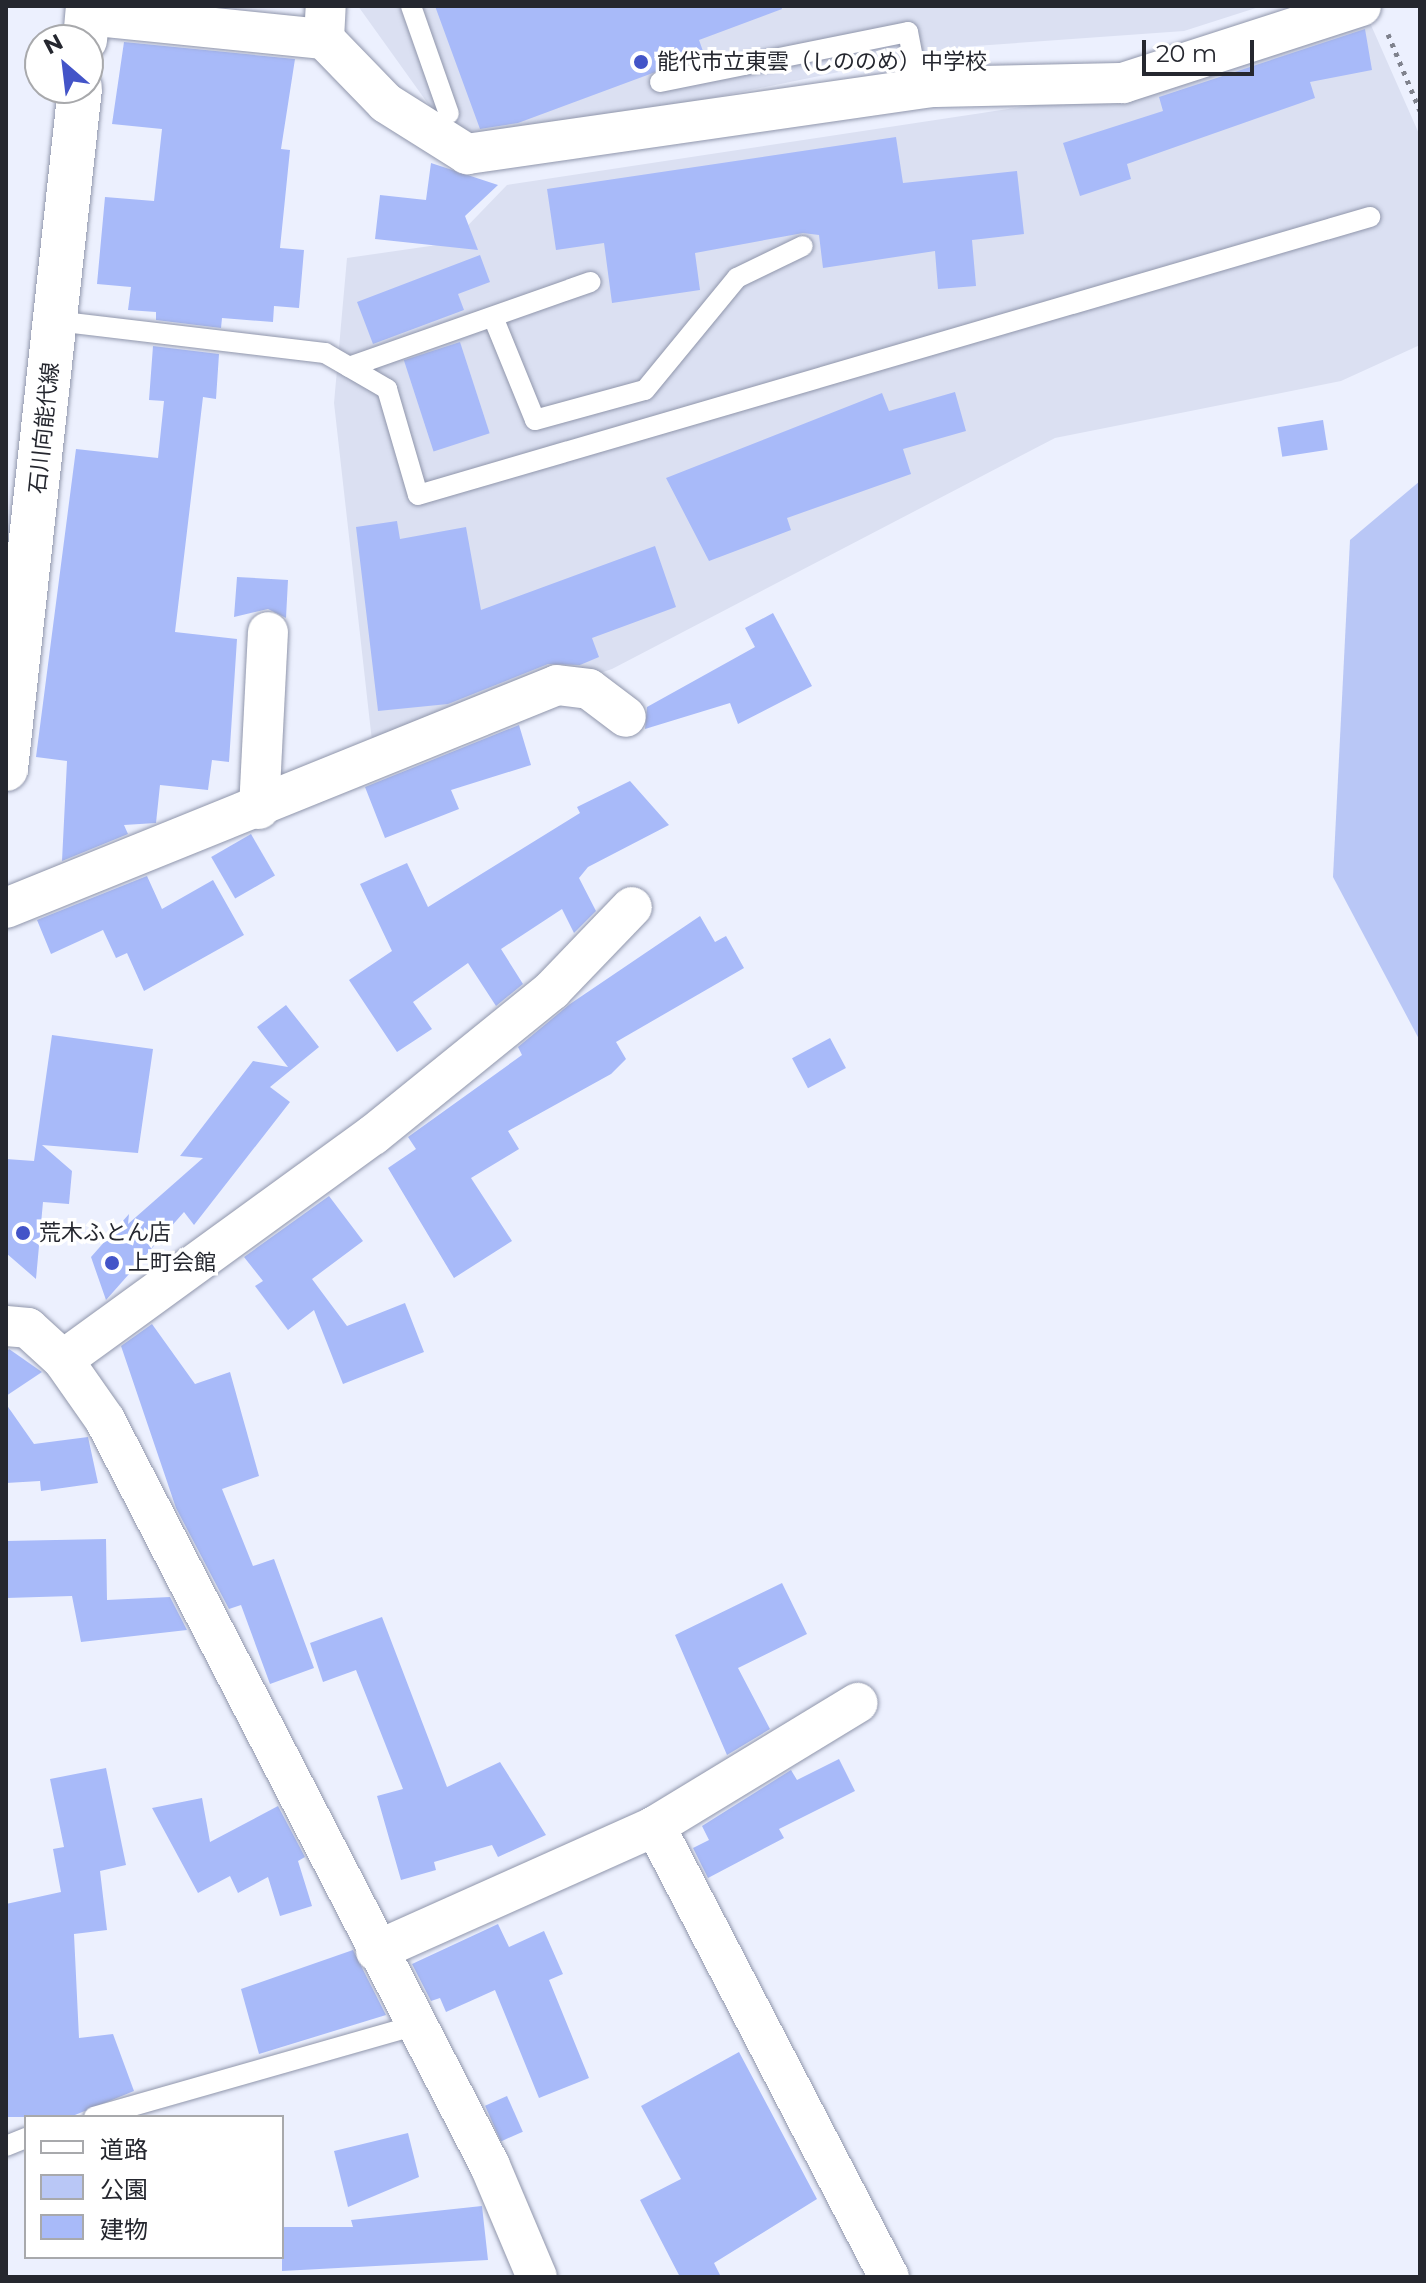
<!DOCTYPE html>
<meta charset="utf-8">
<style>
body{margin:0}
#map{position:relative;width:1426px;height:2283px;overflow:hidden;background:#ecf0fe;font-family:Montserrat,"Noto Sans JP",sans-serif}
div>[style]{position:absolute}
.built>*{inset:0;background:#dbe0f2}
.green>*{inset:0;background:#b9c7f6}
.building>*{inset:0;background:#a8baf9;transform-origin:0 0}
.path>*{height:5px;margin-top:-2.5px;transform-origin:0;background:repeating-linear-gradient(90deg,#7f828d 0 4px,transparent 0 10px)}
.roads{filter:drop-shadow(0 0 2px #9096ab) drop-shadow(0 0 2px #9096ab)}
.lane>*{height:20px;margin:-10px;padding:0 10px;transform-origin:10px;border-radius:10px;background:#fff}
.street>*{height:40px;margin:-20px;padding:0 20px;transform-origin:20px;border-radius:20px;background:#fff}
.secondary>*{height:44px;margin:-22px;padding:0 22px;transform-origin:22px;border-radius:22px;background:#fff}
.dots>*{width:22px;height:22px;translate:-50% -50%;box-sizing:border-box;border:4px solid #fff;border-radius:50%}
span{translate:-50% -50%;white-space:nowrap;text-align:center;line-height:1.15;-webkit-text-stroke:7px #fff;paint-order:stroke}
.poi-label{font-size:22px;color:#25272f}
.left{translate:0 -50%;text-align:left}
.street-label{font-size:22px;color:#25272f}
.frame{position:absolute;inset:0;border:8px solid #25272f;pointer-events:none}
.legend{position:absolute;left:24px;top:2115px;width:260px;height:144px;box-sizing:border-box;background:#fff;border:2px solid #a8a9ac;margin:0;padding:10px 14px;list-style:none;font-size:24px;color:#25272f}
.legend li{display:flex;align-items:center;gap:16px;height:40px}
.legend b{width:40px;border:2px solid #a8a9ac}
.north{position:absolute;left:24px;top:24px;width:80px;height:80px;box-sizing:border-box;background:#fff;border:2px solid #a8a9ac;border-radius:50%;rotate:332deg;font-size:22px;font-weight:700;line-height:32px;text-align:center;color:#25272f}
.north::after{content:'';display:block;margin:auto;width:28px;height:36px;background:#4354c8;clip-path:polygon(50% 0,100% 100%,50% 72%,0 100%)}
.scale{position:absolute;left:1142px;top:40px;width:112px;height:36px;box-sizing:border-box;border:4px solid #25272f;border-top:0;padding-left:10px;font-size:24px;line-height:28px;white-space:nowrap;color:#25272f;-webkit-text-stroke:6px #fff;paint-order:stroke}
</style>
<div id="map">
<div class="built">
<div style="clip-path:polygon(358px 6px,1262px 6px,1184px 31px,961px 47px,496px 142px,449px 133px)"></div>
<div style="clip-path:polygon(1367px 16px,1420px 136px,1420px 345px,1341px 381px,1055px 438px,612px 669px,373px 750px,334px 403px,347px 258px,451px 243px,507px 185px,1120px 92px)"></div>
</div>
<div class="green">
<div style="clip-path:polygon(1420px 481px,1420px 1041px,1333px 877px,1350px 540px)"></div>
</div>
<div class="building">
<div style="clip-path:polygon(435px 6px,781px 6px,782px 9px,699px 40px,704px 54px,518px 123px,480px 129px)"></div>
<div style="clip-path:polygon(1365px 29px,1372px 70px,1310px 82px,1315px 98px,1127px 164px,1131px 179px,1080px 196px,1063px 143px,1163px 111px,1159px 97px)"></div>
<div style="clip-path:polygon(124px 42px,295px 59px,281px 149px,290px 150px,280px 248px,304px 250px,299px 308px,274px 306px,273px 322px,222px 318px,221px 328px,156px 320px,156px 312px,128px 310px,131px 287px,97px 284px,105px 197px,154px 201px,162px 129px,112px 124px)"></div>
<div style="clip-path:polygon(896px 137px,903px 183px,1017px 171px,1024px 234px,972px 240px,976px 286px,938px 289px,935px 251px,823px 268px,819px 235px,803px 233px,695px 253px,700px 290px,612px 303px,604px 243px,556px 250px,547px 189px)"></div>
<div style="clip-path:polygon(431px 163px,498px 185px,465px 216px,478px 250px,375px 239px,380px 195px,426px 200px)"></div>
<div style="clip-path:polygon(480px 255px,490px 282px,458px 294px,464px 310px,373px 344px,357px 302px)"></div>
<div style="left:460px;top:342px;width:96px;height:59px;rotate:72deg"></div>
<div style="clip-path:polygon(153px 346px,219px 354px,216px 399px,203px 397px,175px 632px,237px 639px,229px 762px,212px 760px,208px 790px,160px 785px,156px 823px,124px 825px,128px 834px,62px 861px,67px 761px,36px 757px,76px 449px,158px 458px,164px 401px,149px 400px)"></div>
<div style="clip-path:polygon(955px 392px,966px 431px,903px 449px,911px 474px,787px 518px,791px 530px,709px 561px,666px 478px,882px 393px,889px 411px)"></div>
<div style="left:1323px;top:420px;width:30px;height:46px;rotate:81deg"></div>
<div style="clip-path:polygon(397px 521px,400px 539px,466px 527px,481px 610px,655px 546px,676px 607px,592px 638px,599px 657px,580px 665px,548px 664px,448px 704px,378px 711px,356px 527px)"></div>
<div style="clip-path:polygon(237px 577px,288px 580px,286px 618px,268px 609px,234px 617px)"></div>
<div style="clip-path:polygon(773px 613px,812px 686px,738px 724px,730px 703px,645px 729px,647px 707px,755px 647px,745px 628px)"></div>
<div style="clip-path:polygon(519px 725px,531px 765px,451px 790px,459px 809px,385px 838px,365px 787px)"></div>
<div style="clip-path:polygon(630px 781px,669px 825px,588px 867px,579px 878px,596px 911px,574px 933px,562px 909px,501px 949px,523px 984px,496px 1006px,468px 963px,413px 1002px,432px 1029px,397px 1052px,349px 980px,392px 951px,360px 884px,407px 863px,428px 907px,580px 813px,577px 807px)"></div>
<div style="left:251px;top:834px;width:48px;height:46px;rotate:60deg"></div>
<div style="clip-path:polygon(147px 876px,162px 909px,213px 880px,244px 935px,144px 991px,127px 953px,116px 958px,103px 930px,51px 954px,37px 920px)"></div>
<div style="clip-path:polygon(700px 916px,715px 942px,726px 936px,744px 968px,616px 1042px,626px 1059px,611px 1074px,508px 1131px,519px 1149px,471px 1178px,512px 1241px,454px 1278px,388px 1168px,416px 1149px,408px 1137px,522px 1055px,518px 1047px,570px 1004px)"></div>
<div style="clip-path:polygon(286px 1005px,319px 1047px,270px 1087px,290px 1102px,194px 1225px,184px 1212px,106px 1300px,91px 1257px,129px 1214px,128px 1224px,203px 1158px,180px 1156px,253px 1061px,288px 1067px,257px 1027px)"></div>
<div style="clip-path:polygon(52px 1035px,153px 1049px,138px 1153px,42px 1145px,72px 1171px,69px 1204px,43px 1202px,36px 1279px,6px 1253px,6px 1159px,34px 1161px)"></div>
<div style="left:830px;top:1038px;width:34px;height:43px;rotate:62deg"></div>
<div style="clip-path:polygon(329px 1196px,363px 1241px,312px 1279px,347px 1326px,405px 1303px,424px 1352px,343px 1384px,314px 1310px,288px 1330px,255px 1286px,263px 1281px,244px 1257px)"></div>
<div style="clip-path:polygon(152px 1324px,195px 1384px,230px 1372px,259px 1476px,222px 1489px,253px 1566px,274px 1559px,314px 1668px,270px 1684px,241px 1605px,229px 1609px,176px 1508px,121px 1346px)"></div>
<div style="clip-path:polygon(9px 1349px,42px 1372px,6px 1396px,6px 1353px)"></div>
<div style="clip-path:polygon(6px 1404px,34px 1444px,88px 1437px,98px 1483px,41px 1491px,40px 1481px,6px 1483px)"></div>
<div style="clip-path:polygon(106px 1539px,107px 1600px,170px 1597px,187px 1630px,81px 1642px,72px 1596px,6px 1598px,6px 1541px)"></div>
<div style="clip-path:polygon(782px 1583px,807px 1634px,738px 1668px,770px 1729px,727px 1755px,675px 1635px)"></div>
<div style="clip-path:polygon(382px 1617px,447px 1787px,500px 1762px,546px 1835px,498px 1857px,492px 1845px,434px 1862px,436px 1870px,401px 1880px,377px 1796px,403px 1789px,356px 1670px,323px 1682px,310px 1643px)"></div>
<div style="clip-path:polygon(839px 1759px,855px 1791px,779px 1829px,784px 1838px,708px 1878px,693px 1848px,709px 1840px,702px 1826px,791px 1770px,797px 1780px)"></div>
<div style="clip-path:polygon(106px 1768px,126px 1865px,100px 1871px,107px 1930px,74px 1934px,79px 2038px,113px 2034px,134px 2091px,70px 2117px,6px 2117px,6px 1904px,61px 1892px,53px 1849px,64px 1847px,50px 1779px)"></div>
<div style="clip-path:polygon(202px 1798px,210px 1842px,278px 1806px,305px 1857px,298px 1861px,312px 1906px,280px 1916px,268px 1877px,238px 1893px,230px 1876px,198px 1893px,152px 1808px)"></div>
<div style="clip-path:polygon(498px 1924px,509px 1947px,544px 1931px,563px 1974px,549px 1980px,589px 2078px,539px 2098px,495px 1990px,446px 2012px,440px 1998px,431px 2001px,412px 1964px)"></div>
<div style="clip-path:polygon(353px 1950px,386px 2015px,259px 2054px,241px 1989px)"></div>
<div style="clip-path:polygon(739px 2052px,817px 2199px,714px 2263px,721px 2277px,680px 2277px,640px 2200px,681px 2179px,641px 2106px)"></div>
<div style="left:507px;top:2096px;width:39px;height:24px;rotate:66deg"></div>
<div style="clip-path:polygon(408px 2133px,419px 2177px,348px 2207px,334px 2151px)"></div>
<div style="clip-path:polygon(482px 2206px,488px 2260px,282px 2271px,282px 2227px,353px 2227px,351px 2220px)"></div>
</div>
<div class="path">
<div style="left:1388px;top:34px;width:83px;rotate:67.4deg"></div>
</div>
<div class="roads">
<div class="lane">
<div style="left:411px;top:6px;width:114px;rotate:70.6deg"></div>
<div style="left:660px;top:82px;width:253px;rotate:-11.4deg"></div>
<div style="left:908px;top:32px;width:58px;rotate:79.1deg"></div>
<div style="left:493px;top:317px;width:111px;rotate:67.8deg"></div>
<div style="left:535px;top:420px;width:114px;rotate:-15.3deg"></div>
<div style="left:645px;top:390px;width:145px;rotate:-50.6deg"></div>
<div style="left:737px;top:278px;width:73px;rotate:-25.9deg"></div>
<div style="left:56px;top:321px;width:271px;rotate:6.8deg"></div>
<div style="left:325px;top:353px;width:72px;rotate:30.1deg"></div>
<div style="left:387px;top:389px;width:110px;rotate:73.7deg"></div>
<div style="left:418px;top:495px;width:992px;rotate:-16.28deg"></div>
<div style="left:349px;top:367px;width:256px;rotate:-19.4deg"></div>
<div style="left:94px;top:2117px;width:335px;rotate:-15.9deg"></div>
<div style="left:6px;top:2146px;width:22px;rotate:-22deg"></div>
</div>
<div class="street">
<div style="left:87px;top:15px;width:238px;rotate:5.8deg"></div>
<div style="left:324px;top:39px;width:33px;rotate:-87deg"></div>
<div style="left:324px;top:39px;width:89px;rotate:45.9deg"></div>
<div style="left:386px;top:103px;width:96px;rotate:32.2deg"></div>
<div style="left:467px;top:154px;width:471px;rotate:-8.2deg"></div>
<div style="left:933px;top:87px;width:190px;rotate:-1.2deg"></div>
<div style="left:1123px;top:83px;width:250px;rotate:-17.9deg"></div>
<div style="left:259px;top:809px;width:177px;rotate:-87.1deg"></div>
<div style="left:6px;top:908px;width:594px;rotate:-22.03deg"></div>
<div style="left:557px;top:685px;width:32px;rotate:7deg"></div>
<div style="left:589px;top:689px;width:46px;rotate:37.1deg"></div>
<div style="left:6px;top:1326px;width:22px;rotate:5deg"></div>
<div style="left:28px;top:1328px;width:47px;rotate:42.4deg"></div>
<div style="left:63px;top:1360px;width:73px;rotate:55deg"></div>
<div style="left:105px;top:1420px;width:839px;rotate:62.7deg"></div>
<div style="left:490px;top:2166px;width:121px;rotate:67.1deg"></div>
<div style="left:63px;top:1360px;width:383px;rotate:-36deg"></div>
<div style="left:373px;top:1135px;width:230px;rotate:-39deg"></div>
<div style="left:552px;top:990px;width:115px;rotate:-46.1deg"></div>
<div style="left:655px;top:1826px;width:508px;rotate:62.58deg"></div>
<div style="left:376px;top:1951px;width:306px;rotate:-24.1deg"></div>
<div style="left:655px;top:1826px;width:237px;rotate:-31.3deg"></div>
</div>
<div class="secondary">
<div style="left:85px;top:40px;width:34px;rotate:-85deg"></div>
<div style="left:6px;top:769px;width:685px;rotate:-83.8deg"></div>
</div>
</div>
<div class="dots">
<div style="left:641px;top:62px;background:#4354c8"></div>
<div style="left:23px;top:1233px;background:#4354c8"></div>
<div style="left:112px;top:1263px;background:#4354c8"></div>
</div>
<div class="poi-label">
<span class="left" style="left:657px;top:62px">能代市立東雲（しののめ）中学校</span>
<span class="left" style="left:39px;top:1233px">荒木ふとん店</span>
<span class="left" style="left:128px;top:1263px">上町会館</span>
</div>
<div class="street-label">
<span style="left:44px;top:428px;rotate:-84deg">石川向能代線</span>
</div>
<div class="frame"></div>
<ul class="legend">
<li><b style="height:10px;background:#fff"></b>道路</li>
<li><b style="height:22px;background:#b9c7f6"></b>公園</li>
<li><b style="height:22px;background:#a8baf9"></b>建物</li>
</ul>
<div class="north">N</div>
<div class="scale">20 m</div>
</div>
